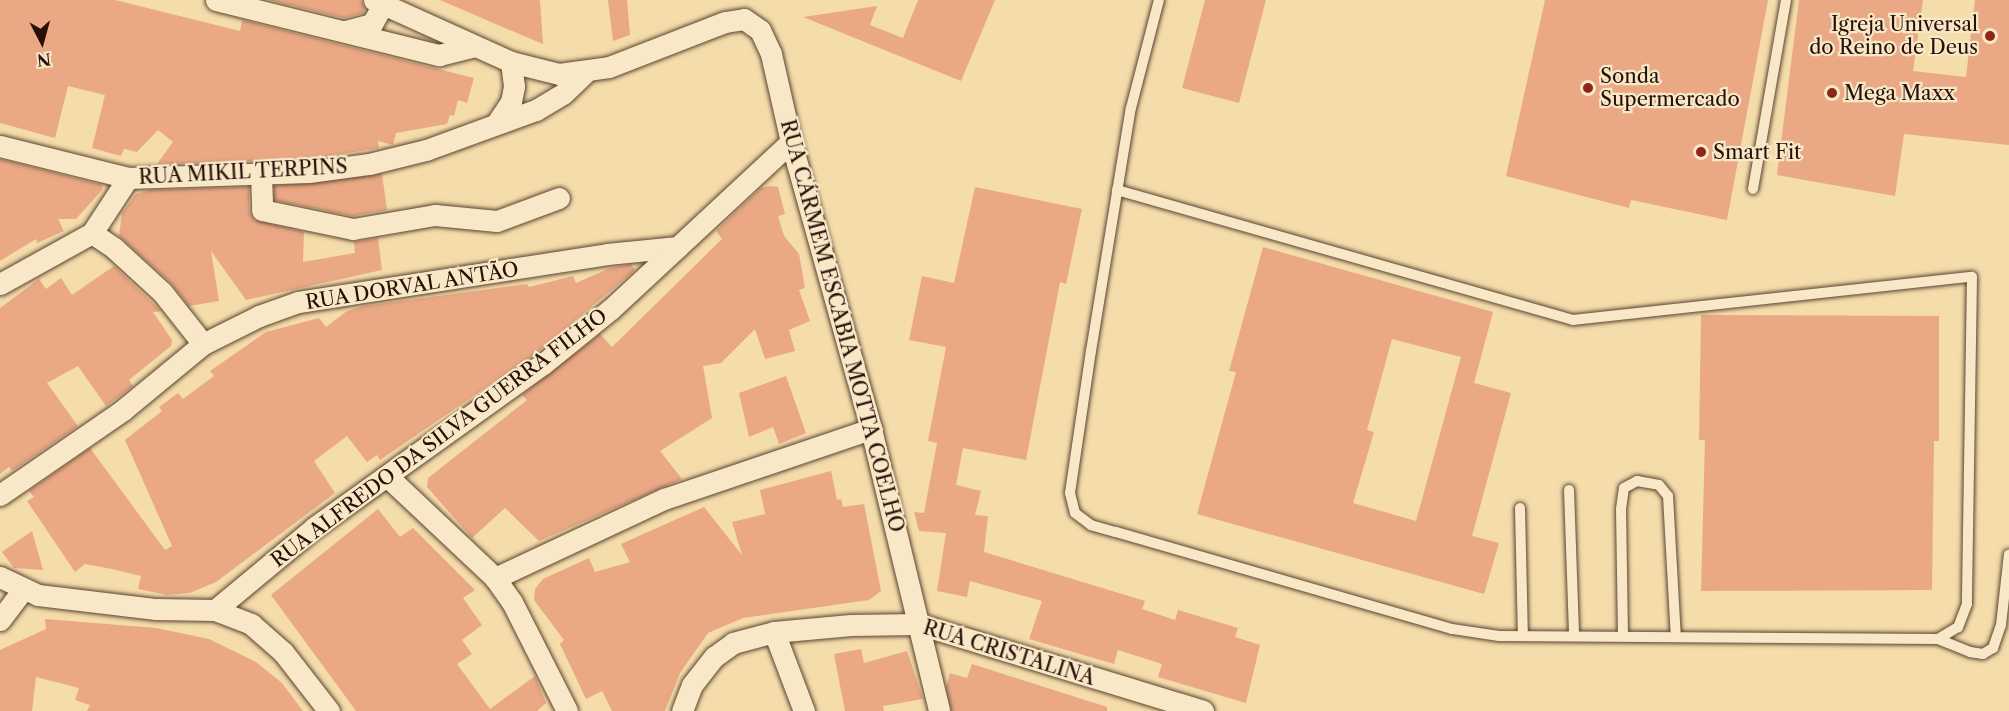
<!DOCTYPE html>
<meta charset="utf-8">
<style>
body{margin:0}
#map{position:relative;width:2009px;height:711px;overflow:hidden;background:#f5dcab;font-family:"Libre Caslon Text",serif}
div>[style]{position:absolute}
.building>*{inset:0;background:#eaa885}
.roads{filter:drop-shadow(0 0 2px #5a4430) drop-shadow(0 0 2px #5a4430)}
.service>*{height:10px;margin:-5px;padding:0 5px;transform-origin:5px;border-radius:5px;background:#f8e8c8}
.minor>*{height:21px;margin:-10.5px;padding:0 10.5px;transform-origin:10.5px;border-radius:10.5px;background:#f8e8c8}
.dots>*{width:16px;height:16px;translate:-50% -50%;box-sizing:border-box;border:3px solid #f8e8c8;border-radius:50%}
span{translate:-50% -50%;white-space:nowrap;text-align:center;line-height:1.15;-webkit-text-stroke:4.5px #f8e8c8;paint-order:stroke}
.poi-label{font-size:20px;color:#271107}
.right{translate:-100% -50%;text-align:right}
.left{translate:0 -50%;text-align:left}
.street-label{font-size:20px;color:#271107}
.north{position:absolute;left:12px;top:12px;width:60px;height:60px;-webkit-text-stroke:4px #f8e8c8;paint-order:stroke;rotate:174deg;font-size:16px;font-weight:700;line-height:24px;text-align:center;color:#271107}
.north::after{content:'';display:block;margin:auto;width:21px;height:27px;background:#271107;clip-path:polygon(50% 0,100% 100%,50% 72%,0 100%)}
</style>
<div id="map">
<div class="building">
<div style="clip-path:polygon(0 0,115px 0,240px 31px,242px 20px,474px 78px,467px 103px,458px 100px,454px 116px,450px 115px,447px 124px,396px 133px,393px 145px,378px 141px,379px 148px,308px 159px,157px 164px,173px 142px,158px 130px,137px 152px,124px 149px,121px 156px,92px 148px,105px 95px,68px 86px,55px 138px,0 123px)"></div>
<div style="clip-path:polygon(269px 0,361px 0,365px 8px,363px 13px,344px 18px)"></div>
<div style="clip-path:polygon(440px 0,540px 0,543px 44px,500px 26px)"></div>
<div style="clip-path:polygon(608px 0,627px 0,630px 35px,613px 41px)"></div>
<div style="clip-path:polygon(918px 0,995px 0,961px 81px,803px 17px,877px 6px,870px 25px,903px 38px)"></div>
<div style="clip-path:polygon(1205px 0,1266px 0,1239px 103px,1182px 88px)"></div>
<div style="clip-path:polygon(1545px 0,1768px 0,1727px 220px,1631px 200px,1629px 208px,1506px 176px)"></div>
<div style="clip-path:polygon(1799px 0,1923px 0,1913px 71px,1966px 77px,1975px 0,2009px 0,2009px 145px,1904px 134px,1895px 196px,1777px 175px)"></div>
<div style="clip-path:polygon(0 159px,102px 185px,102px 190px,76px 219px,58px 219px,64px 231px,37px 243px,36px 239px,0 261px)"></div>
<div style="clip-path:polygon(382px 174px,387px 210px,353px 216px,274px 200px,274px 186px)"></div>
<div style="clip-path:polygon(770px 186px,778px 187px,785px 214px,778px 216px,784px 236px,799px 254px,805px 288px,799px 290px,810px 321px,789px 330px,795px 351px,765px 359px,755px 329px,721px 363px,703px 366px,712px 418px,660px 451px,682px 479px,539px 541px,505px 508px,472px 538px,427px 487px,428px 478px,527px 400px,522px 395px,600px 334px,612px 347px,722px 239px,716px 231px,761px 188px)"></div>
<div style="clip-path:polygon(249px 187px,249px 211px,254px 220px,304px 232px,303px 262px,355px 253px,354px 242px,378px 238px,382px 270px,246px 300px,211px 251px,219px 301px,189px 306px,171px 283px,119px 236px,122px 213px,136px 194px,150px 190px)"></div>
<div style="clip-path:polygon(975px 187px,1082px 209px,1066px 284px,1060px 282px,1026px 460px,963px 448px,956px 485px,981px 491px,975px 515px,988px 516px,984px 552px,1145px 601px,1142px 609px,1175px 620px,1178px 610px,1238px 628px,1235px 637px,1260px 645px,1246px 703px,1158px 677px,1162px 664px,1118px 650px,1114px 664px,1029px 639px,1042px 601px,970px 581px,967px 597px,937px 591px,946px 533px,919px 531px,914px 512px,924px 513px,937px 443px,928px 441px,946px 347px,909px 340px,922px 276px,954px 283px)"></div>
<div style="clip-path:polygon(evenodd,1263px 247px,1493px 312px,1474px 383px,1511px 393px,1472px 536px,1499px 543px,1484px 594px,1197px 514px,1236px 372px,1229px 371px,1263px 247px,1392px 339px,1461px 357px,1416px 521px,1353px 503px,1374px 432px,1367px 430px,1392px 339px)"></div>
<div style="clip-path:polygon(631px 264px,635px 270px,535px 354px,380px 460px,377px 455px,367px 462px,347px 436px,314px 461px,335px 493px,216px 582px,190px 593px,167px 595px,138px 589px,141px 576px,112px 569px,85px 564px,75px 572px,27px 501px,34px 497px,29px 491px,90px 448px,165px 550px,172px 546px,125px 440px,162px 411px,159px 407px,178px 393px,183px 399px,214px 376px,210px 371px,266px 332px,319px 318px,326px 327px,347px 311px,364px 306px,527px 284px,529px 287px,573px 276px,576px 283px,610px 268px)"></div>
<div style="clip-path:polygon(114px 266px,161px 311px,153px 312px,172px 340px,171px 346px,129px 380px,133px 386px,106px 406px,78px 366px,47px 383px,78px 426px,12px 471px,9px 467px,0 474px,0 308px,39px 279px,46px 289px,61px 278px,72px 295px)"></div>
<div style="clip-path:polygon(1701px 315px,1939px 316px,1939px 441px,1934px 441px,1932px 590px,1701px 591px,1705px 440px,1699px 440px)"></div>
<div style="clip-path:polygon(786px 376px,806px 433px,779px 444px,773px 427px,749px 437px,739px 393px)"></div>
<div style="clip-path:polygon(831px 471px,837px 500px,841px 499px,843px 507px,864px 504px,881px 591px,869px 600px,743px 618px,708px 633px,680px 673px,665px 711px,612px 711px,602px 691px,586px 699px,560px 644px,564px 640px,534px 600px,535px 589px,543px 579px,589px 558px,595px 572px,630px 562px,621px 544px,704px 507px,742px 555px,732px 522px,765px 514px,760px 490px)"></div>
<div style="clip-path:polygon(378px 509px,400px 537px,413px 528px,475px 590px,463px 598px,482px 625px,462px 640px,472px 654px,457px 664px,490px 709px,535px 676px,546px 703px,537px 711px,356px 711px,271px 595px)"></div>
<div style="clip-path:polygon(32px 531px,43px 570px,14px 568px,2px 552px)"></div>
<div style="clip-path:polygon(45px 619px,156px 628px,209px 639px,256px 662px,282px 683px,303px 711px,87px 711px,90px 705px,75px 700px,79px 688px,36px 677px,32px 711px,0 711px,0 650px,46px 629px)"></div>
<div style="clip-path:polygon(861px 649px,864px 663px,907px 651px,923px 699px,883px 706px,884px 711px,845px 711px,834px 654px)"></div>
<div style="clip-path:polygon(972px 664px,1107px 707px,1107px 711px,951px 711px,946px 687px,950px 673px,967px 678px)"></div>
</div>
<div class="roads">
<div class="service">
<div style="left:1753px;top:189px;width:192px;rotate:-80.1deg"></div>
<div style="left:1117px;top:190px;width:474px;rotate:15.9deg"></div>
<div style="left:1573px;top:320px;width:401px;rotate:-6.2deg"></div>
<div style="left:1972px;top:277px;width:327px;rotate:90.9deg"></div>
<div style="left:1967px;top:604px;width:25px;rotate:111deg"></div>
<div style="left:1958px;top:627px;width:23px;rotate:149deg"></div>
<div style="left:1938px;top:639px;width:439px;rotate:-179.6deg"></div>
<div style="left:1499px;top:636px;width:48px;rotate:-171.5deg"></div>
<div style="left:1452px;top:629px;width:351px;rotate:-163.9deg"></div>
<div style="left:1115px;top:532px;width:25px;rotate:-164deg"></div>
<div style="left:1091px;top:525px;width:20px;rotate:-143deg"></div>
<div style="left:1075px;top:513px;width:21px;rotate:-104deg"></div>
<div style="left:1070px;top:493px;width:144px;rotate:-81.6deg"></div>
<div style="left:1091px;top:351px;width:246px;rotate:-80.7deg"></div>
<div style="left:1131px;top:108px;width:112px;rotate:-75.5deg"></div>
<div style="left:1569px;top:490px;width:146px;rotate:88deg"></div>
<div style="left:1520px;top:508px;width:128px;rotate:88.7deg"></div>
<div style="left:1623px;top:636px;width:127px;rotate:-90.9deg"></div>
<div style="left:1621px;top:509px;width:21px;rotate:-82deg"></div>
<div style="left:1624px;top:488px;width:15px;rotate:-28deg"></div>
<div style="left:1637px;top:481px;width:22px;rotate:10deg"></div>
<div style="left:1659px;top:485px;width:14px;rotate:51deg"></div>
<div style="left:1668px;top:496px;width:141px;rotate:86.8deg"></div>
<div style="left:1938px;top:639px;width:35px;rotate:22deg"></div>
<div style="left:1970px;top:652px;width:13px;rotate:9deg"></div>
<div style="left:1983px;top:654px;width:12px;rotate:-31deg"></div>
<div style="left:1993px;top:648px;width:24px;rotate:-71deg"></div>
<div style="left:2001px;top:625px;width:71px;rotate:-83.6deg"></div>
</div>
<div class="minor">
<div style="left:216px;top:0;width:230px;rotate:13.9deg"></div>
<div style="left:439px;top:55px;width:37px;rotate:-14deg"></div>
<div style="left:374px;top:0;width:150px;rotate:24.3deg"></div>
<div style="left:511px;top:62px;width:49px;rotate:14deg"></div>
<div style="left:559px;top:74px;width:50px;rotate:-8deg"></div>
<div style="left:609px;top:67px;width:124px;rotate:-21.2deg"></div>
<div style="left:725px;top:22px;width:19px;rotate:-9deg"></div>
<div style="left:744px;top:19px;width:19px;rotate:35deg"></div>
<div style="left:760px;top:30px;width:26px;rotate:65deg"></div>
<div style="left:771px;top:54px;width:90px;rotate:77.2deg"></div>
<div style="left:791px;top:142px;width:298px;rotate:74.4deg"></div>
<div style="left:871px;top:429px;width:290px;rotate:76.4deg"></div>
<div style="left:346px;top:31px;width:27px;rotate:-15deg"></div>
<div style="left:372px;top:24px;width:23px;rotate:-61deg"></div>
<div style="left:496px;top:124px;width:27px;rotate:-56deg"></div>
<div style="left:511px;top:102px;width:16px;rotate:-79deg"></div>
<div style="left:514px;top:86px;width:24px;rotate:-97deg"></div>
<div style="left:0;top:146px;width:132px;rotate:14deg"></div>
<div style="left:128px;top:178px;width:181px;rotate:-1.9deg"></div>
<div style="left:309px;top:172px;width:61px;rotate:-7.6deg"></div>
<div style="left:369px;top:164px;width:59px;rotate:-13.8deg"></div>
<div style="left:426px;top:150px;width:117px;rotate:-20deg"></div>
<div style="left:536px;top:110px;width:31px;rotate:-31deg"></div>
<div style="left:563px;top:94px;width:32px;rotate:-44deg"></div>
<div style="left:261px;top:174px;width:36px;rotate:88deg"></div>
<div style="left:262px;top:210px;width:93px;rotate:11.8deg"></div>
<div style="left:353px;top:229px;width:83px;rotate:-9.7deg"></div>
<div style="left:435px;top:215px;width:62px;rotate:5.5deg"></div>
<div style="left:497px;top:221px;width:66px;rotate:-20.4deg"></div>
<div style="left:92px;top:233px;width:27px;rotate:34deg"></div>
<div style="left:114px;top:248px;width:65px;rotate:42.5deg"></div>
<div style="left:162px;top:292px;width:66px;rotate:51.7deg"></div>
<div style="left:203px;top:344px;width:63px;rotate:-26.6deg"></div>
<div style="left:259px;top:316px;width:41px;rotate:-19.7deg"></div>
<div style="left:298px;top:302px;width:313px;rotate:-8.8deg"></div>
<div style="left:607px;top:254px;width:71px;rotate:-5.6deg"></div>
<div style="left:0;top:284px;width:105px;rotate:-29deg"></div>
<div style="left:92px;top:233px;width:66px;rotate:-56.8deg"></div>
<div style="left:388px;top:477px;width:147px;rotate:43.3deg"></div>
<div style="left:495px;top:578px;width:29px;rotate:55deg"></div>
<div style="left:512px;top:602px;width:122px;rotate:63.2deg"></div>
<div style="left:0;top:495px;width:150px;rotate:-34.6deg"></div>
<div style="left:123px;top:410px;width:104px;rotate:-39.5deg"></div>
<div style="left:0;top:577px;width:42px;rotate:25.3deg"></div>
<div style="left:38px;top:595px;width:119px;rotate:6.8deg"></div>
<div style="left:156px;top:609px;width:59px;rotate:1deg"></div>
<div style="left:215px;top:610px;width:39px;rotate:21deg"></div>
<div style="left:251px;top:624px;width:43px;rotate:41.2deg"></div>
<div style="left:283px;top:652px;width:75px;rotate:52.1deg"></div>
<div style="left:495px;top:578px;width:187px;rotate:-25.1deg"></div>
<div style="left:664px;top:499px;width:219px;rotate:-18.7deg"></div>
<div style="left:215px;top:610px;width:130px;rotate:-39.7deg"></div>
<div style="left:315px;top:527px;width:280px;rotate:-35.6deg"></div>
<div style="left:543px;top:364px;width:87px;rotate:-39deg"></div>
<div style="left:611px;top:309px;width:246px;rotate:-42.9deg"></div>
<div style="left:0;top:620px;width:39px;rotate:-53deg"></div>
<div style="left:774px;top:632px;width:85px;rotate:69.2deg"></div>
<div style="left:682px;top:711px;width:28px;rotate:-69deg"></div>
<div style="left:692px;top:685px;width:36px;rotate:-52deg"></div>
<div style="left:714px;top:657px;width:24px;rotate:-36deg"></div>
<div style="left:733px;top:643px;width:42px;rotate:-15deg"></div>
<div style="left:774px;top:632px;width:77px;rotate:-5.2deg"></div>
<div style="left:851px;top:625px;width:68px;rotate:-0.8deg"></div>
<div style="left:919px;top:624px;width:297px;rotate:17deg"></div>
</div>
</div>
<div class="dots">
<div style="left:1990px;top:36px;background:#8f2418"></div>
<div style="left:1588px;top:88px;background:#8f2418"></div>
<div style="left:1832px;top:93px;background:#8f2418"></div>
<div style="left:1701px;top:152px;background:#8f2418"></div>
</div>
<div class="poi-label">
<span class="right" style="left:1978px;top:36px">Igreja Universal<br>do Reino de Deus</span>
<span class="left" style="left:1600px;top:88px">Sonda<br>Supermercado</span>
<span class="left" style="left:1844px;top:93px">Mega Maxx</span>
<span class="left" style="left:1713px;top:152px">Smart Fit</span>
</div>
<div class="street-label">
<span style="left:243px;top:172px;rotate:-3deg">RUA MIKIL TERPINS</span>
<span style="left:412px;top:286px;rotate:-9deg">RUA DORVAL ANTÃO</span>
<span style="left:842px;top:326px;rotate:75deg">RUA CÁRMEM ESCABIA MOTTA COELHO</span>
<span style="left:439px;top:438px;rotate:-37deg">RUA ALFREDO DA SILVA GUERRA FILHO</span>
<span style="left:1009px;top:653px;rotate:17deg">RUA CRISTALINA</span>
</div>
<div class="north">N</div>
</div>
